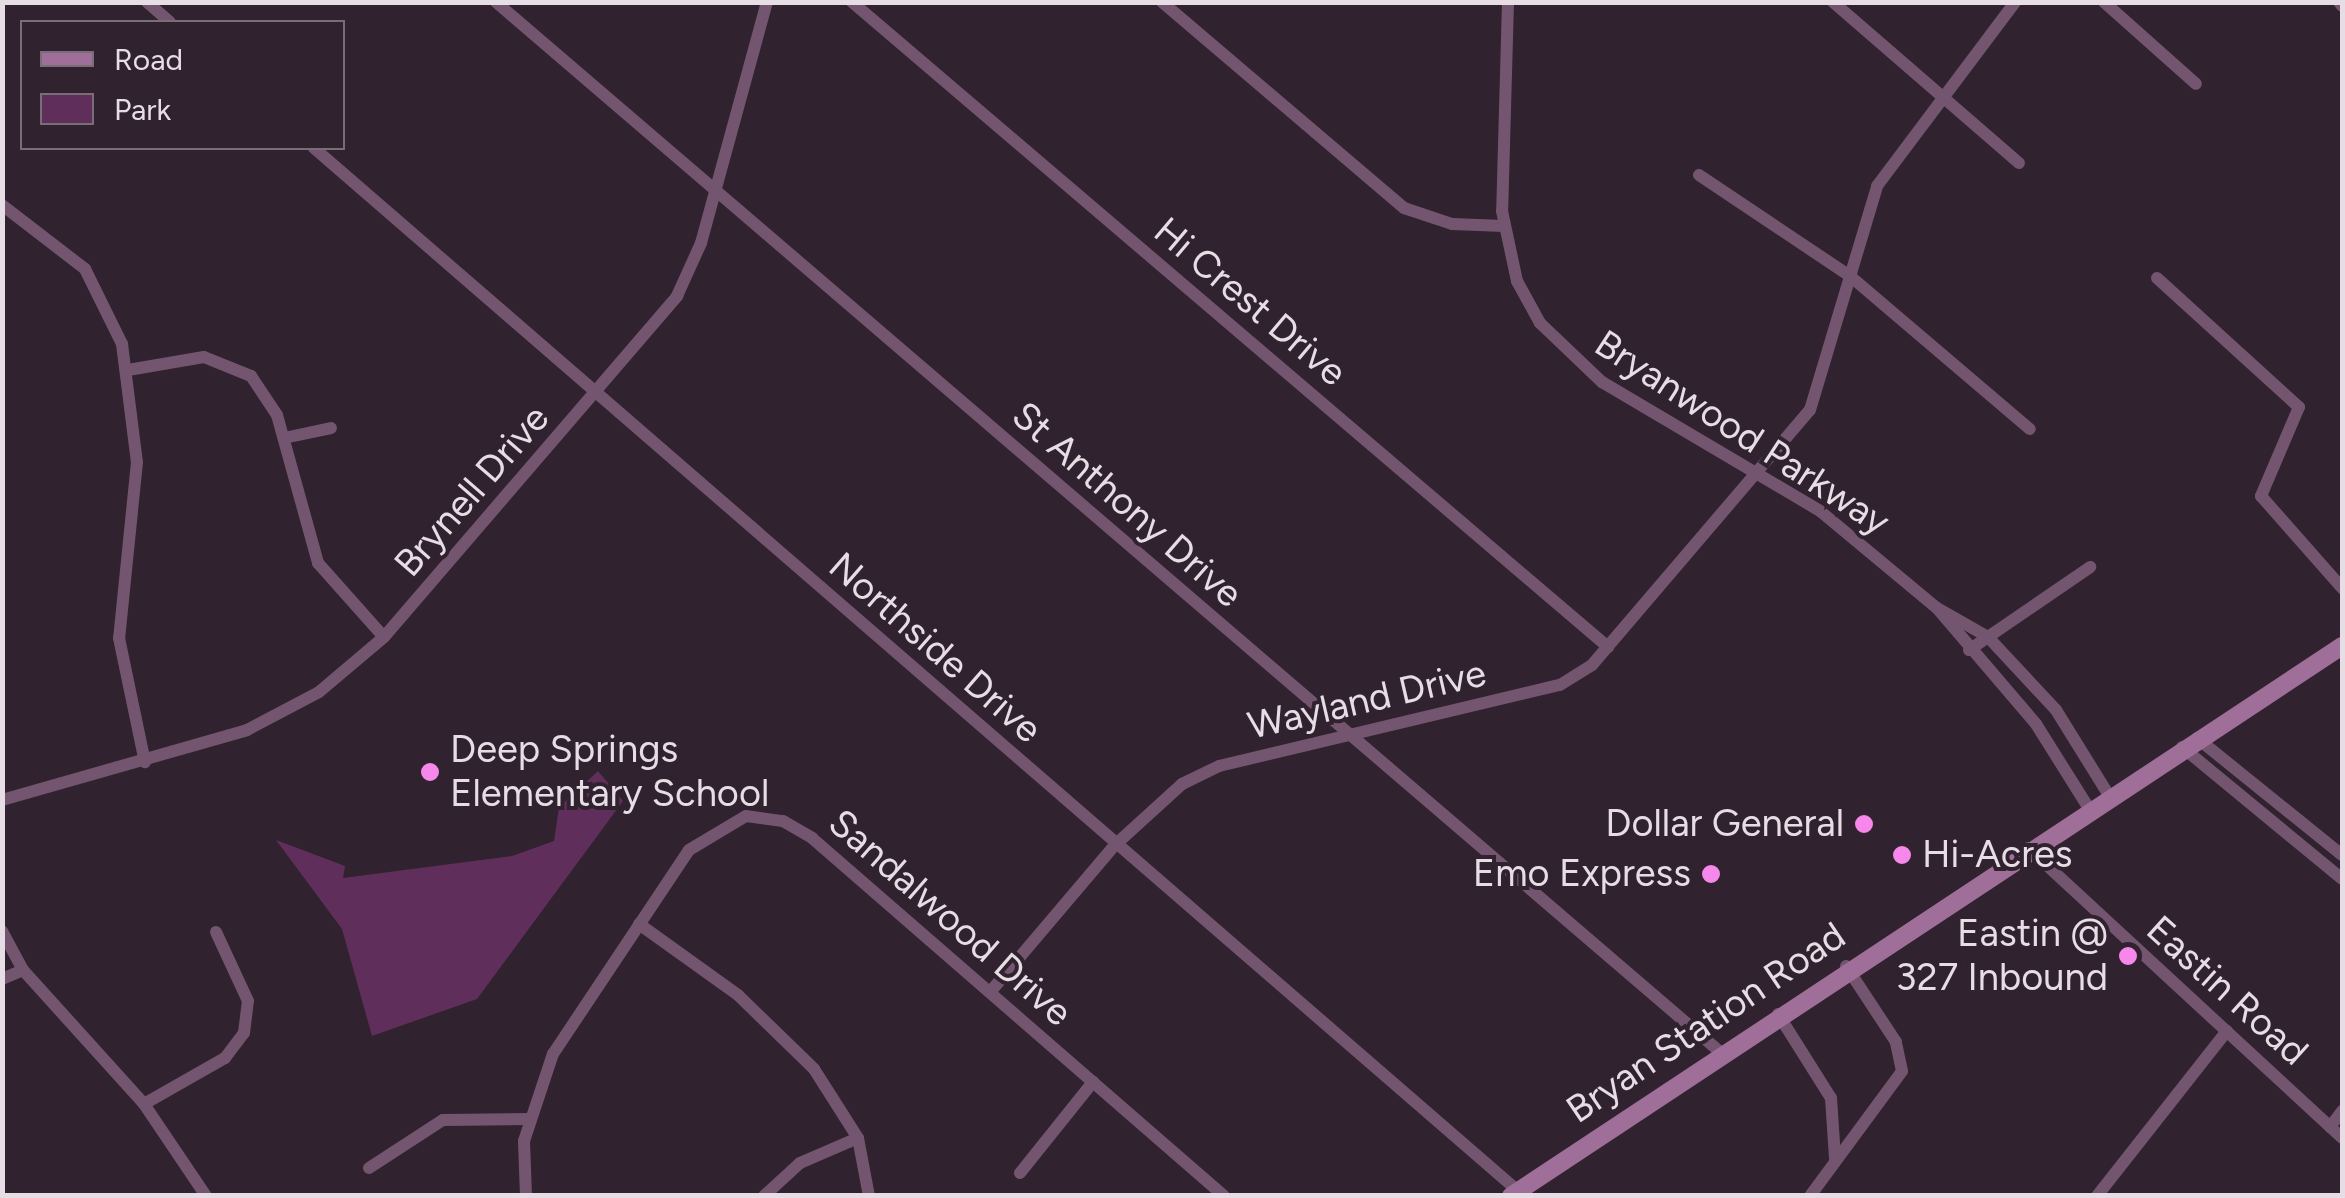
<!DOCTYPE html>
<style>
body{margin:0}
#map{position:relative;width:2345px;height:1198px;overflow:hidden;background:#30222e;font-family:Figtree,sans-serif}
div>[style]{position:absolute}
.green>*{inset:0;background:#602e5a}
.minor>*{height:12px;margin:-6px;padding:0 6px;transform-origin:6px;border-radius:6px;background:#745570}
.secondary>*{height:18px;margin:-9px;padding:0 9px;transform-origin:9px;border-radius:9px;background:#9f6e99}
.dots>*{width:28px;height:28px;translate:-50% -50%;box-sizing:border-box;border:5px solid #30222e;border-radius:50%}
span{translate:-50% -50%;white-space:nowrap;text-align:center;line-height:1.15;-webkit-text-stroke:8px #30222e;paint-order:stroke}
.street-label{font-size:38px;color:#e7dde5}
.poi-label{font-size:38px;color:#e7dde5}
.left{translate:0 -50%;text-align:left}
.right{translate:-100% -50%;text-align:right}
.frame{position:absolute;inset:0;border:5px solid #e7dde5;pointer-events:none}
.legend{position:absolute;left:20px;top:20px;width:325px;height:130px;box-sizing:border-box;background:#30222e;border:2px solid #796d77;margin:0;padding:12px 18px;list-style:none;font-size:30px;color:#e7dde5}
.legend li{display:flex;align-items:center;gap:20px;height:50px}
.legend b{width:50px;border:2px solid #796d77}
</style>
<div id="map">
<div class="green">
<div style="clip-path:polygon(598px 771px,623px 801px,477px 999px,372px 1036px,342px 929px,276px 840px,345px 866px,343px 878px,512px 856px,554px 841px,559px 807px)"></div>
</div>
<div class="minor">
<div style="left:147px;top:2px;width:30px;rotate:41deg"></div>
<div style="left:496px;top:2px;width:1613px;rotate:40.62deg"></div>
<div style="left:852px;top:2px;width:994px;rotate:40.47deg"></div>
<div style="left:1162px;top:2px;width:318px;rotate:40.4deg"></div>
<div style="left:1404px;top:208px;width:51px;rotate:18.4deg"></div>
<div style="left:1452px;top:224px;width:52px;rotate:2.2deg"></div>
<div style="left:1508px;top:2px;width:209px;rotate:91.6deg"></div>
<div style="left:1502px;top:211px;width:72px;rotate:77.9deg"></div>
<div style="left:1517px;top:281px;width:48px;rotate:61.3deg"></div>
<div style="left:1540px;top:323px;width:86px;rotate:43.6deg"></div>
<div style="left:1602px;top:382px;width:253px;rotate:30.6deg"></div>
<div style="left:1820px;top:511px;width:152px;rotate:39.7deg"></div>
<div style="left:1937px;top:608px;width:59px;rotate:29.6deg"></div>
<div style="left:1988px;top:637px;width:100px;rotate:47deg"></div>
<div style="left:2056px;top:710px;width:99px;rotate:58.2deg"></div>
<div style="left:1833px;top:2px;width:246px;rotate:40.9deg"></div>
<div style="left:2104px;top:2px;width:123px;rotate:41.7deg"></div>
<div style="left:2339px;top:2px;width:5px;rotate:53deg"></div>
<div style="left:314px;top:148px;width:1593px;rotate:40.9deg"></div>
<div style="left:1699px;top:175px;width:182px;rotate:33.8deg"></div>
<div style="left:1850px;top:276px;width:236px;rotate:40.4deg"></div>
<div style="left:2px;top:205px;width:105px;rotate:37.6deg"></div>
<div style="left:85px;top:269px;width:84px;rotate:63.7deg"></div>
<div style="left:122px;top:344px;width:119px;rotate:82.8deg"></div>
<div style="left:137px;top:462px;width:177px;rotate:95.8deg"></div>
<div style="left:119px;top:638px;width:127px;rotate:78.2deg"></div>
<div style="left:2157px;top:278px;width:192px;rotate:42.3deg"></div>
<div style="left:2299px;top:407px;width:97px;rotate:113.1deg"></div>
<div style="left:2261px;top:496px;width:123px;rotate:48.6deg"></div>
<div style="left:128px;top:370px;width:77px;rotate:-9.7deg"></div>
<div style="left:204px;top:357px;width:51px;rotate:22deg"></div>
<div style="left:251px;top:376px;width:47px;rotate:56.3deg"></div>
<div style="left:277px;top:415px;width:154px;rotate:74.5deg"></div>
<div style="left:318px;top:563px;width:99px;rotate:48.3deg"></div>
<div style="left:284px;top:438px;width:48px;rotate:-12deg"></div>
<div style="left:1937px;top:608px;width:153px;rotate:49.5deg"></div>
<div style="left:2036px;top:724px;width:98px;rotate:57.9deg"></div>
<div style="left:1969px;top:650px;width:147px;rotate:-34.4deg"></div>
<div style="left:2197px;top:738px;width:186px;rotate:38.9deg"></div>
<div style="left:2182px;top:747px;width:207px;rotate:39.5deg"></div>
<div style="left:2px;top:800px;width:255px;rotate:-15.9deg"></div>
<div style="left:247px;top:730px;width:81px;rotate:-27.8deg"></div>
<div style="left:319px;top:692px;width:85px;rotate:-40.2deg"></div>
<div style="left:384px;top:637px;width:450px;rotate:-49.3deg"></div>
<div style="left:677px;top:296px;width:58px;rotate:-65.6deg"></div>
<div style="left:701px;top:243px;width:250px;rotate:-74.7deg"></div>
<div style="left:2028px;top:848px;width:427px;rotate:42.7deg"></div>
<div style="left:639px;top:924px;width:122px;rotate:35.6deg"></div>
<div style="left:738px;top:995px;width:106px;rotate:44.2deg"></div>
<div style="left:814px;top:1069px;width:82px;rotate:57.5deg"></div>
<div style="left:858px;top:1138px;width:59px;rotate:79.3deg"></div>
<div style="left:2px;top:931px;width:44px;rotate:61.7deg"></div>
<div style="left:23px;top:970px;width:181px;rotate:47.9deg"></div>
<div style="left:144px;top:1104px;width:111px;rotate:56deg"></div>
<div style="left:2px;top:979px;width:23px;rotate:-23deg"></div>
<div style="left:991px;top:991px;width:192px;rotate:-49.7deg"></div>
<div style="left:1115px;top:845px;width:91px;rotate:-42.3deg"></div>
<div style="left:1182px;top:784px;width:41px;rotate:-25.9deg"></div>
<div style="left:1219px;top:766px;width:350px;rotate:-13.4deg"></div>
<div style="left:1560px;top:685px;width:38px;rotate:-32deg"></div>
<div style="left:1592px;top:665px;width:335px;rotate:-49.5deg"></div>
<div style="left:1810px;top:410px;width:234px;rotate:-73.3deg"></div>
<div style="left:1877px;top:186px;width:230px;rotate:-53.1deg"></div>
<div style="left:1778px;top:1014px;width:99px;rotate:57.8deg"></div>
<div style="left:1831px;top:1098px;width:60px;rotate:86.2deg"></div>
<div style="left:144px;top:1104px;width:93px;rotate:-29.6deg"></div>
<div style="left:225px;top:1058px;width:31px;rotate:-53deg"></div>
<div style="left:244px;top:1033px;width:32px;rotate:-83deg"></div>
<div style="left:248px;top:1001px;width:76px;rotate:-114.9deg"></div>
<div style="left:2330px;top:1127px;width:20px;rotate:-53deg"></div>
<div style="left:369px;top:1168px;width:88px;rotate:-33deg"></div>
<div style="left:443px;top:1120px;width:85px;rotate:-0.7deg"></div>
<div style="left:1020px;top:1173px;width:117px;rotate:-51.3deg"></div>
<div style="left:526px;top:1196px;width:55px;rotate:-92.1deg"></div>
<div style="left:524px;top:1141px;width:92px;rotate:-71.6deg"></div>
<div style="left:553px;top:1054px;width:245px;rotate:-56.3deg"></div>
<div style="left:689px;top:850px;width:66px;rotate:-30.8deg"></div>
<div style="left:746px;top:816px;width:37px;rotate:8deg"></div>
<div style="left:783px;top:821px;width:34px;rotate:30deg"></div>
<div style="left:812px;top:838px;width:546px;rotate:40.99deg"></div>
<div style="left:764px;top:1196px;width:49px;rotate:-42.5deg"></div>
<div style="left:800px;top:1163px;width:63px;rotate:-23.3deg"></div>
<div style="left:1810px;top:1196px;width:155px;rotate:-53.6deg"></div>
<div style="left:1902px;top:1071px;width:30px;rotate:-102deg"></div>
<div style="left:1896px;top:1042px;width:91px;rotate:-123.3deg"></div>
<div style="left:2097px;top:1196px;width:210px;rotate:-51.8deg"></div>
</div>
<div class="secondary">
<div style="left:1511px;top:1196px;width:997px;rotate:-33.5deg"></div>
</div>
<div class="dots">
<div style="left:430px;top:772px;background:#f788eb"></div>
<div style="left:1864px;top:824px;background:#f788eb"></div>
<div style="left:1902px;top:855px;background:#f788eb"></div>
<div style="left:1711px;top:874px;background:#f788eb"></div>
<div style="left:2128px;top:956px;background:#f788eb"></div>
</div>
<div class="street-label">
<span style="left:1250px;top:302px;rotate:40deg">Hi Crest Drive</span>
<span style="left:1742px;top:433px;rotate:33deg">Bryanwood Parkway</span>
<span style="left:472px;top:491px;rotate:-49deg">Brynell Drive</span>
<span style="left:1127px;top:505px;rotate:41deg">St Anthony Drive</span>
<span style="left:935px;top:648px;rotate:41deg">Northside Drive</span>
<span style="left:1367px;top:700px;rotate:-13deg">Wayland Drive</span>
<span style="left:950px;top:918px;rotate:41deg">Sandalwood Drive</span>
<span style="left:2227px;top:991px;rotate:42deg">Eastin Road</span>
<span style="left:1706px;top:1023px;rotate:-34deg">Bryan Station Road</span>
</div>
<div class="poi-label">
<span class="left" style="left:450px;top:772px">Deep Springs<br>Elementary School</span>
<span class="right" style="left:1844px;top:824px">Dollar General</span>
<span class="left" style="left:1922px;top:855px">Hi-Acres</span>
<span class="right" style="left:1691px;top:874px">Emo Express</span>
<span class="right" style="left:2108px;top:956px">Eastin @<br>327 Inbound</span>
</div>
<div class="frame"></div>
<ul class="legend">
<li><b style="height:12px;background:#9f6e99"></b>Road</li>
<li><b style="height:28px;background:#602e5a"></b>Park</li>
</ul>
</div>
